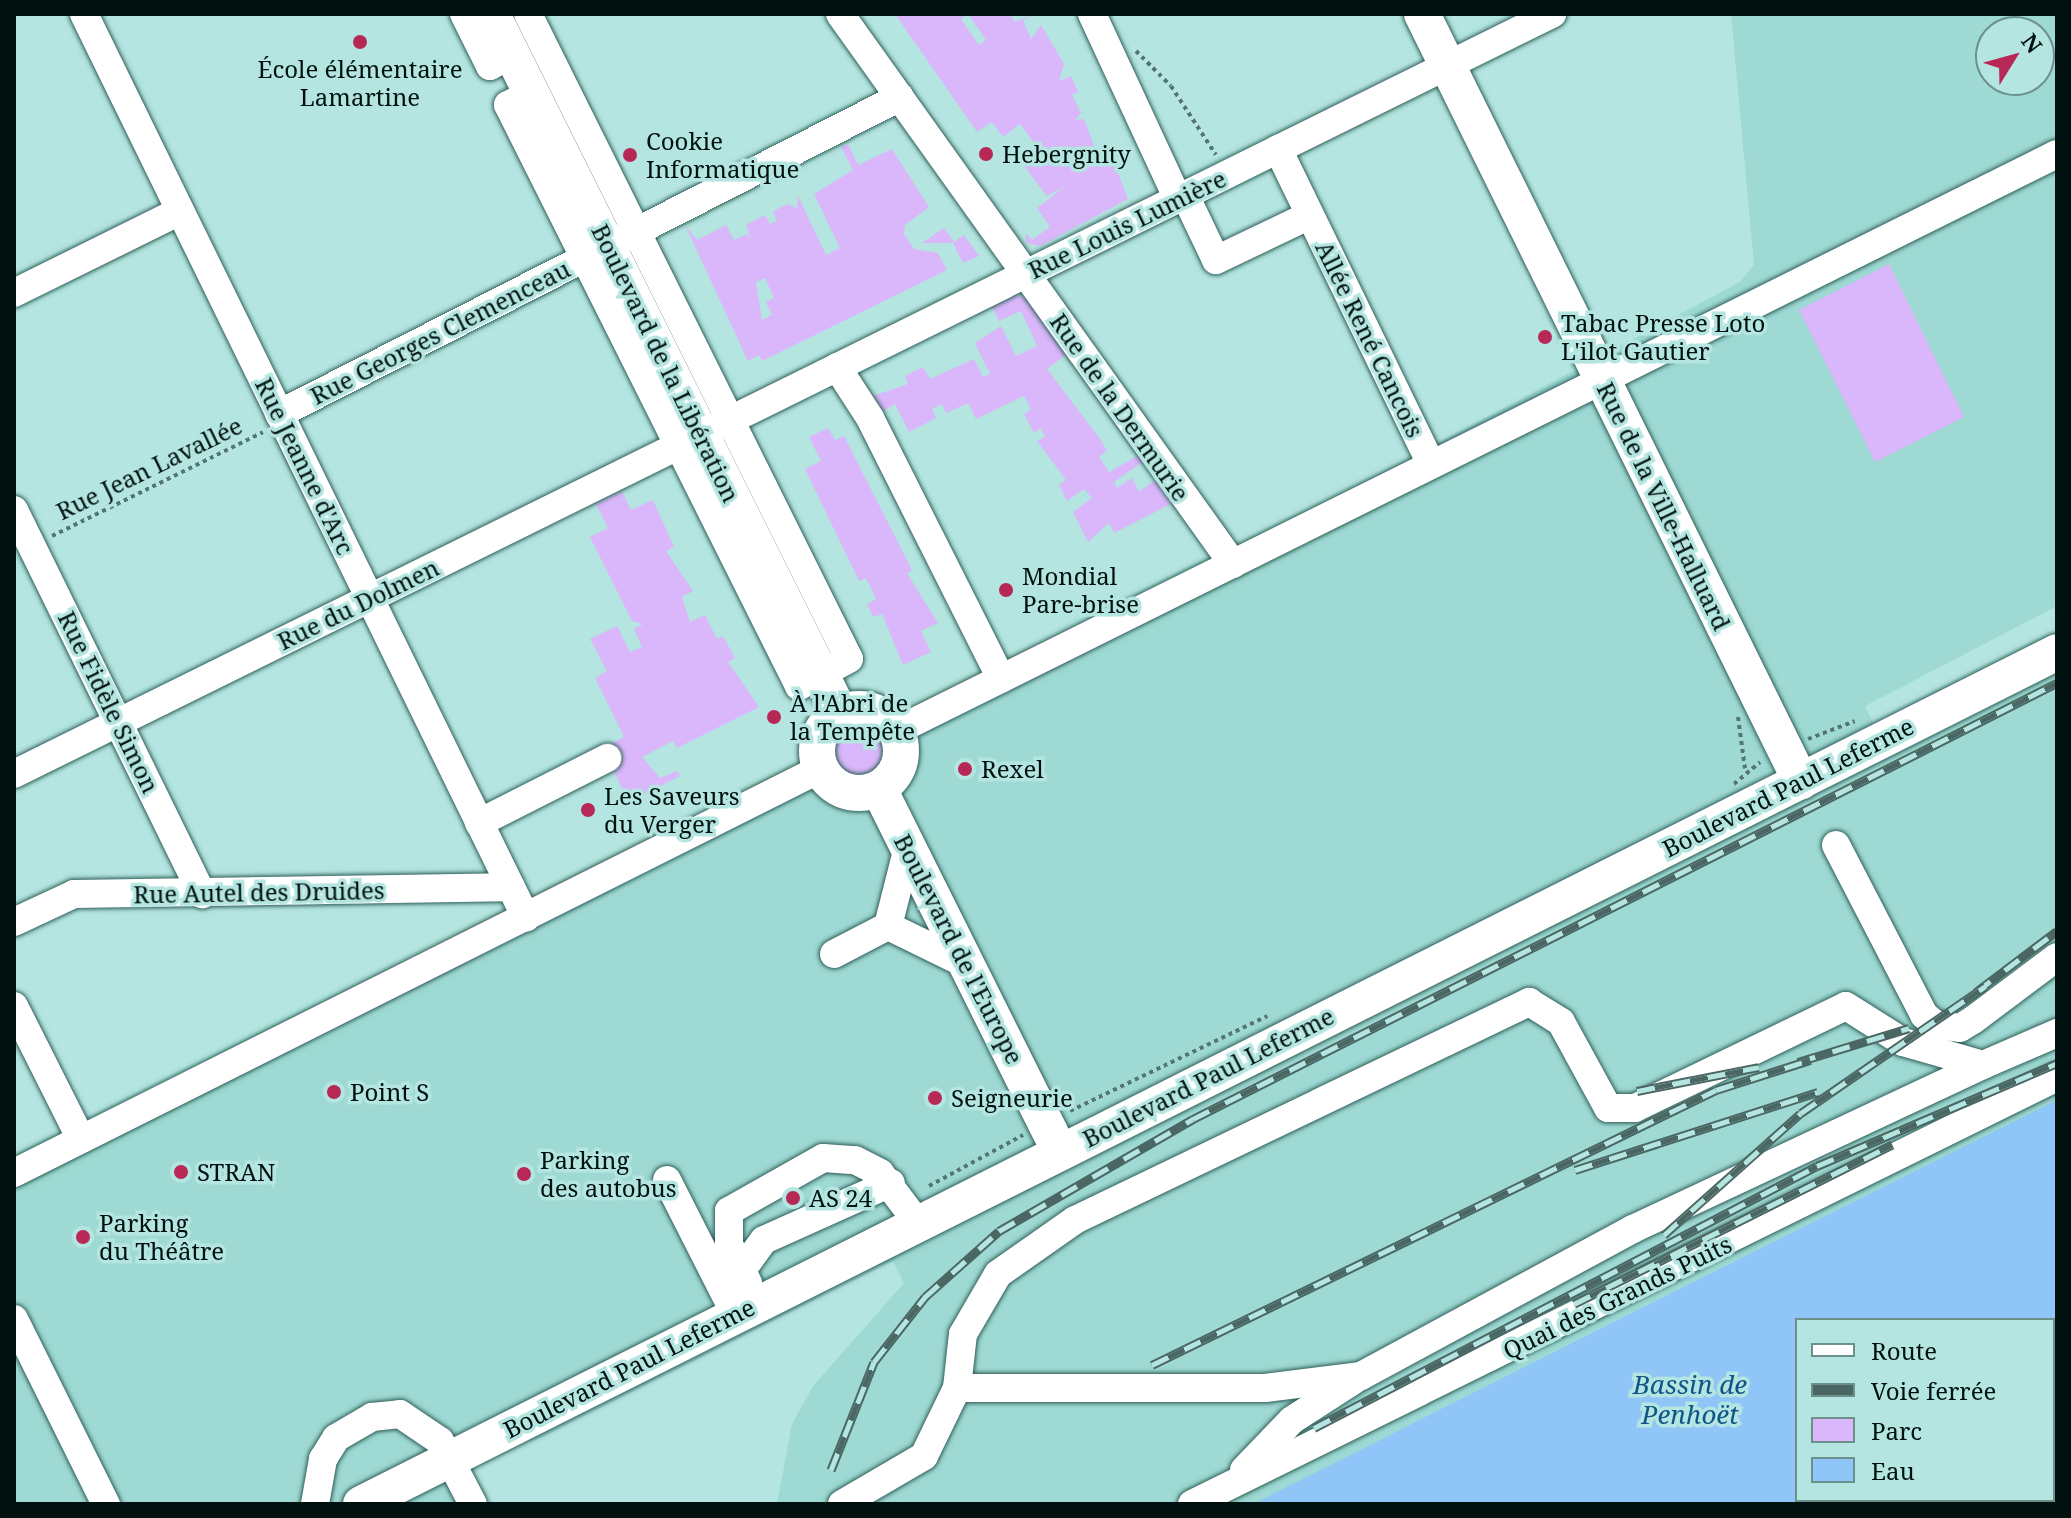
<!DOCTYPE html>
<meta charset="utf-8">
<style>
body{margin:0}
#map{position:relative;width:2071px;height:1518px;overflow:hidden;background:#b4e5e0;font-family:"Noto Serif",serif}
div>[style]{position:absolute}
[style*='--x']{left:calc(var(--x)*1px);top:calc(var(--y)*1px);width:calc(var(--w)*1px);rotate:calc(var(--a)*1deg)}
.built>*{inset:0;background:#9ed9d3}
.green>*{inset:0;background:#d9b7fa}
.round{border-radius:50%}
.water>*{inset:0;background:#8fc5f7}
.path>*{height:4px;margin-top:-2px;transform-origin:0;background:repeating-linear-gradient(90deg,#557571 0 4px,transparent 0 8px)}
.roads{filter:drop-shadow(0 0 2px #305f5a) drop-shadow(0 0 2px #305f5a)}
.minor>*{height:28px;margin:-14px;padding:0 14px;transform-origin:14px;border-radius:14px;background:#fff}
.major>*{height:36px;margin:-18px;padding:0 18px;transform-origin:18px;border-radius:18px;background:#fff}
.major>.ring{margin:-18px;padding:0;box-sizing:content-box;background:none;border:36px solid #fff;border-radius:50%}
.rail>*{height:9px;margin-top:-4.5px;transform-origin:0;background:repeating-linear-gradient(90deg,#b4e5e0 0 18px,#4a6764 0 36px);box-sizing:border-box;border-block:2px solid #4a6764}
.dots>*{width:22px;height:22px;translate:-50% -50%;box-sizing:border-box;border:4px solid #b4e5e0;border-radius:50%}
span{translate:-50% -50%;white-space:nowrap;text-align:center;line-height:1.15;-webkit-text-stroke:7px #b4e5e0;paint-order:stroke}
.poi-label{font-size:24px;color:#01110f}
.left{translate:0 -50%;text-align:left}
.street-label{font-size:24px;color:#01110f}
.water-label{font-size:26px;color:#0f558a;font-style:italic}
.frame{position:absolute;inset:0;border:16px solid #01110f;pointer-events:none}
.legend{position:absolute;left:1795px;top:1318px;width:260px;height:184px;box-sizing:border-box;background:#b4e5e0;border:2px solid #6c908c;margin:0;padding:10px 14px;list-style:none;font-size:24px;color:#01110f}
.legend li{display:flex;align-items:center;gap:16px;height:40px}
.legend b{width:40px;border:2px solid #6c908c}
.north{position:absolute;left:1975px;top:16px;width:80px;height:80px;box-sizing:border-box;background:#b4e5e0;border:2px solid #6c908c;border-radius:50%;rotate:53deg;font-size:22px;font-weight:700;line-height:32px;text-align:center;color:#01110f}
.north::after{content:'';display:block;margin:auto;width:28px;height:36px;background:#b72856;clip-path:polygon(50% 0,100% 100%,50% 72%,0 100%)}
</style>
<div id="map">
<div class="built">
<i style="clip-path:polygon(evenodd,1731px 14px,2057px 14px,2057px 606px,1865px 706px,1890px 757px,2057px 673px,2057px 1504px,777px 1504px,792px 1424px,813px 1386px,904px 1283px,893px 1261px,541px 1438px,444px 1466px,462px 1504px,14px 1504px,14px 1175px,528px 929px,1740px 282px,1754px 265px,1731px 14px,1991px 32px,2039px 32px,2039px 80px,1991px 80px,1991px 32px,1731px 14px,1797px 1320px,2053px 1320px,2053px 1500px,1797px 1500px,1797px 1320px)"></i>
</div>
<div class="green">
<i style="clip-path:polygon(895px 14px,967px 14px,961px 19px,979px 45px,986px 40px,968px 14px,1011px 14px,1014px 22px,1035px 14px,1023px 20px,1031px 39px,1041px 25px,1064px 64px,1059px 81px,1071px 76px,1078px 92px,1072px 95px,1081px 113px,1075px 120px,1084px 119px,1099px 159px,1113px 160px,1128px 199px,1040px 246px,1026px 243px,1026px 233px,1032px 240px,1050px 227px,1037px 208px,1066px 186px,1047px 196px,1036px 182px,1018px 157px,1035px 144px,1020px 124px,1003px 137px,992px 122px,977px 132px)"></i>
<i style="clip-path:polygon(evenodd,848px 144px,858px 165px,892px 149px,929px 207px,905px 225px,904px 234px,914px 249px,938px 253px,947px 270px,762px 361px,759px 355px,748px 361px,685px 225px,697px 240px,726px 225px,734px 240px,747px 234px,751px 240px,746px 225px,765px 215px,770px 224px,777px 221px,773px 211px,788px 204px,797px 209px,798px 196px,826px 255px,840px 248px,814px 194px,853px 170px,841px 147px,848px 144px,765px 278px,774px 298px,766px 302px,772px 315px,762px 320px,756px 282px,765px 278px)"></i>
<i style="clip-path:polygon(944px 228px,954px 242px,964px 235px,979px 256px,963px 263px,953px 243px,922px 243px)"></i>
<i style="clip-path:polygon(1889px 264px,1964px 417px,1875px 462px,1799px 310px)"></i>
<i style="clip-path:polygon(1016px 295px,1027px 298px,1067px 354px,1047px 369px,1100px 439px,1107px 451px,1099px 457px,1109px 472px,1139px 455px,1144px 461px,1114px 482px,1117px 488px,1132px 478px,1139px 492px,1156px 479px,1173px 503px,1114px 533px,1109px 523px,1088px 542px,1073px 512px,1092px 498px,1084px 489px,1067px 501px,1059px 485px,1066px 480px,1037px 441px,1045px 437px,1041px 428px,1034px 433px,1024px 414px,1031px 409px,1024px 396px,976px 419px,968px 403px,946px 413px,942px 404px,932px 409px,936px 418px,909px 432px,895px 404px,879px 414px,864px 399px,908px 384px,905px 376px,923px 367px,930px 379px,974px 359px,983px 377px,990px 374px,975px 343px,1001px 326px,1016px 356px,1037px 346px,1021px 311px,999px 321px,992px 307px)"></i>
<i style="clip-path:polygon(828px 428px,835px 440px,844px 436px,912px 570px,907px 573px,938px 623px,921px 631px,931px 652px,903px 665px,882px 614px,873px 617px,867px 604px,876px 599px,866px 578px,859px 581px,805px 469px,821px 461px,809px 437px)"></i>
<i style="clip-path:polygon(622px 491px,631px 510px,653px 500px,674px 547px,666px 551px,693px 591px,682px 597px,690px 622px,705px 615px,717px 639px,723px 636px,735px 658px,728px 662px,759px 707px,677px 748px,673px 741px,642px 757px,660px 778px,677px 771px,680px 776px,629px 802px,602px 748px,624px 737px,595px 678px,607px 671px,590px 639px,617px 626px,630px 652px,642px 647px,634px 629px,643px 624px,632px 621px,590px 537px,608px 528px,596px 504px)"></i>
<i class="round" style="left:828px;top:718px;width:62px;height:62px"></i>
</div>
<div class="water">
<i style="clip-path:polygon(evenodd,2057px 1100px,2057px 1504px,1253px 1504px,1604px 1327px,2057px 1100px,1797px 1320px,2053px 1320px,2053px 1500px,1797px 1500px,1797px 1320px)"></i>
</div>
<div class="path">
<i style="--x:1136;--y:51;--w:49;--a:45"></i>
<i style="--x:1171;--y:86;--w:82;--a:56.9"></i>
<i style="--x:52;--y:536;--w:235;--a:-26.2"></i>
<i style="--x:1738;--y:717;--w:52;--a:82.3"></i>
<i style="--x:1808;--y:739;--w:50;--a:-21"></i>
<i style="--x:1734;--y:784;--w:34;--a:-40"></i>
<i style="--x:1070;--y:1111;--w:219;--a:-25.7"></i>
<i style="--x:929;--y:1186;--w:107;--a:-28.5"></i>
</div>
<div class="roads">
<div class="minor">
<i style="--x:84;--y:14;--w:1006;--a:63.94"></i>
<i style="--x:464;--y:14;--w:58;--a:63.4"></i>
<i style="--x:490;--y:66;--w:25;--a:-29"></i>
<i style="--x:528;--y:14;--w:720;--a:63.54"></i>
<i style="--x:849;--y:659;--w:57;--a:151.6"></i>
<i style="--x:799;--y:686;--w:650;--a:-116.6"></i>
<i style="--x:508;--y:105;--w:26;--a:-28"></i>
<i style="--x:840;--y:14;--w:676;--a:54.45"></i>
<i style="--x:1092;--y:14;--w:204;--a:65.1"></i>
<i style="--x:1278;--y:149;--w:350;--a:64.1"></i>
<i style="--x:1185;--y:195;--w:72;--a:64.5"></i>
<i style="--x:1216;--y:260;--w:104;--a:-25.6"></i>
<i style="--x:14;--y:293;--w:185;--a:-26.3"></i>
<i style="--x:837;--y:367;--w:61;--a:57.1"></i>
<i style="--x:870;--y:418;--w:292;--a:63.3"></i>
<i style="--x:279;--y:414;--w:697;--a:-27.04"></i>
<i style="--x:14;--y:510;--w:428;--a:63.9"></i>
<i style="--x:896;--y:731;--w:1296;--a:-26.43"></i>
<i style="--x:14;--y:774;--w:1716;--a:-26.3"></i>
<i style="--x:479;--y:823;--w:144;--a:-26.9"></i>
<i style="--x:1836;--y:845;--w:191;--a:62.6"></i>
<i style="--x:1924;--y:1015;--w:16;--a:40"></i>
<i style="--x:1936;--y:1025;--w:24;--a:7"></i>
<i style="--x:1960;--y:1028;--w:15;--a:-32"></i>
<i style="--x:1973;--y:1020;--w:105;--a:-36.9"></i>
<i style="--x:908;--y:847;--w:81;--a:104.2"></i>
<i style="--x:888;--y:926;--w:87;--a:26"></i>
<i style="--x:14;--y:922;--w:66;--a:-25"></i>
<i style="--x:74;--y:894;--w:437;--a:-0.9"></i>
<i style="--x:834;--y:954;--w:61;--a:-27.4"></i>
<i style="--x:14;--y:1006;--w:149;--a:63.3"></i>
<i style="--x:14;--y:1173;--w:902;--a:-26.62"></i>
<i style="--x:667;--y:1180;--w:150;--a:63.1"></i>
<i style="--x:742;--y:1270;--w:28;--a:-117"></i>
<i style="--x:729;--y:1245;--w:34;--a:-90"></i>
<i style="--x:729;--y:1211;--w:108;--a:-29.4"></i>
<i style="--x:823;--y:1158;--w:32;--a:4"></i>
<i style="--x:855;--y:1160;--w:28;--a:27"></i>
<i style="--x:880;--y:1173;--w:61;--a:52.9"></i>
<i style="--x:748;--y:1283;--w:14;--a:-115"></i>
<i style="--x:742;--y:1270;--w:37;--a:-54"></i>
<i style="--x:764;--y:1240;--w:139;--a:-24.2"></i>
<i style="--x:14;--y:1319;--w:207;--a:63.6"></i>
<i style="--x:957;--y:1388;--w:308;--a:0"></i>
<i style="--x:1265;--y:1388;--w:97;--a:-7.1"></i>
<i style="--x:1361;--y:1376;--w:309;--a:-28.4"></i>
<i style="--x:1633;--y:1229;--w:387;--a:-25.1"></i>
<i style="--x:1244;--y:1470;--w:69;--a:-46.2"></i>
<i style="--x:1292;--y:1420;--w:74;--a:-32.8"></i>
<i style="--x:315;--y:1504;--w:46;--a:-79.9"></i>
<i style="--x:323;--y:1459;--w:25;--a:-58"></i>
<i style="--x:336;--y:1438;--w:42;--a:-30.3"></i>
<i style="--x:372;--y:1417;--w:28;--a:-6"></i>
<i style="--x:400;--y:1414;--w:48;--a:34"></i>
<i style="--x:440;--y:1441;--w:71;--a:62.4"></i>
<i style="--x:842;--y:1504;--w:95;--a:-30.3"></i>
<i style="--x:924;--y:1456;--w:76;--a:-64.1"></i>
<i style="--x:957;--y:1388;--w:54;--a:-83.7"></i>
<i style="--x:963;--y:1334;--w:69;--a:-59.7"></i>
<i style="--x:998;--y:1274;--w:94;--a:-35"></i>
<i style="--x:1075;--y:1220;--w:504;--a:-25.65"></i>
<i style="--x:1529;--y:1002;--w:38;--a:32"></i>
<i style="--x:1561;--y:1022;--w:98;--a:61.3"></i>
<i style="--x:1608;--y:1108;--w:27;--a:0"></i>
<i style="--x:1635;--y:1108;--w:234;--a:-25.8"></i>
<i style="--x:1846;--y:1006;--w:67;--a:32.3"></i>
<i style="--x:1903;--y:1042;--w:83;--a:16"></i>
<i style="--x:1983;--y:1065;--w:81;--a:-23.4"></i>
<i style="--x:1192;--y:1504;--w:965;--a:-26.27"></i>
</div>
<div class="major">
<i style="--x:492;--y:14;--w:781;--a:63.53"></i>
<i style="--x:1422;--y:14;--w:856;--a:63.73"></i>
<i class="ring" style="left:817px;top:709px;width:48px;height:48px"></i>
<i style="--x:879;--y:789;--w:406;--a:63.5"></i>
<i style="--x:361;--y:1504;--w:1898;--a:-26.67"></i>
</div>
</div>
<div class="rail">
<i style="--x:1976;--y:992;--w:101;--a:-37"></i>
<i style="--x:1798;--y:1062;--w:116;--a:-17"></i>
<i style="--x:1637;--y:1091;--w:124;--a:-11.1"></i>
<i style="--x:1575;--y:1170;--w:255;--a:-17.8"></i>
<i style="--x:1664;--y:1235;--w:183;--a:-41.7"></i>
<i style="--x:1801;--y:1113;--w:224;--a:-34.5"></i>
<i style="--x:1574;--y:1304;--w:356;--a:-26.6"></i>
<i style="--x:1152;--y:1365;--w:627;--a:-25.99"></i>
<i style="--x:1716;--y:1090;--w:99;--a:-17.7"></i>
<i style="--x:1314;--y:1428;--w:567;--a:-27.51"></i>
<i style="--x:1817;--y:1166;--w:261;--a:-23.2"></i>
<i style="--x:831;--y:1470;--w:116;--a:-68.3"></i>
<i style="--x:874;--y:1362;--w:83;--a:-51.9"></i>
<i style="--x:925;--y:1297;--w:99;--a:-41.7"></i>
<i style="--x:999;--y:1231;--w:224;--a:-30"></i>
<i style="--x:1193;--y:1119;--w:968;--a:-26.78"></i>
</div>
<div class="dots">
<i style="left:360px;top:42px;background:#b72856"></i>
<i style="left:986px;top:154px;background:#b72856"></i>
<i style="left:630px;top:155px;background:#b72856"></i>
<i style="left:1545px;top:337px;background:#b72856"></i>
<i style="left:1006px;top:590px;background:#b72856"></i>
<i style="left:774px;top:717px;background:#b72856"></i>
<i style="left:965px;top:769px;background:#b72856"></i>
<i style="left:588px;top:810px;background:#b72856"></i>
<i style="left:334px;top:1092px;background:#b72856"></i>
<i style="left:935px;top:1098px;background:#b72856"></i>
<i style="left:181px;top:1172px;background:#b72856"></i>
<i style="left:524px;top:1174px;background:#b72856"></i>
<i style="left:793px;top:1198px;background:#b72856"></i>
<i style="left:83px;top:1237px;background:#b72856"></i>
</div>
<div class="poi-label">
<span style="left:360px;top:83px">École élémentaire<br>Lamartine</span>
<span class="left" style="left:646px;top:155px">Cookie<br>Informatique</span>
<span class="left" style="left:1002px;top:154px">Hebergnity</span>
<span class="left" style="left:1561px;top:337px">Tabac Presse Loto<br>L'ilot Gautier</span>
<span class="left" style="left:1022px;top:590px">Mondial<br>Pare-brise</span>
<span class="left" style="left:790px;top:717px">À l'Abri de<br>la Tempête</span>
<span class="left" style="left:981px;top:769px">Rexel</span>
<span class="left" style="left:604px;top:810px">Les Saveurs<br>du Verger</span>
<span class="left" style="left:350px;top:1092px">Point S</span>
<span class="left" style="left:951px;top:1098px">Seigneurie</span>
<span class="left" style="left:540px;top:1174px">Parking<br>des autobus</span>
<span class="left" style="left:197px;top:1172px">STRAN</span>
<span class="left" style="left:809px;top:1198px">AS 24</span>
<span class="left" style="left:99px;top:1237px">Parking<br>du Théâtre</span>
</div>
<div class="street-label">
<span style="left:1127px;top:224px;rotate:-26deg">Rue Louis Lumière</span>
<span style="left:440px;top:332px;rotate:-27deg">Rue Georges Clemenceau</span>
<span style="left:1370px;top:339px;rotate:64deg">Allée René Cancois</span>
<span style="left:666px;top:363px;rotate:64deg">Boulevard de la Libération</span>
<span style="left:1120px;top:407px;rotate:55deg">Rue de la Dermurie</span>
<span style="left:305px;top:466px;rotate:64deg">Rue Jeanne d'Arc</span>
<span style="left:149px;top:468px;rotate:-26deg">Rue Jean Lavallée</span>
<span style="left:1664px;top:506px;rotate:64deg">Rue de la Ville-Halluard</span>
<span style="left:358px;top:604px;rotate:-26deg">Rue du Dolmen</span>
<span style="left:109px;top:702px;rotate:64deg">Rue Fidèle Simon</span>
<span style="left:1788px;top:787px;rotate:-27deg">Boulevard Paul Leferme</span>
<span style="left:259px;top:892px;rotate:-1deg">Rue Autel des Druides</span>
<span style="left:959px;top:949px;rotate:63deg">Boulevard de l'Europe</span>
<span style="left:1208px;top:1077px;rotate:-27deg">Boulevard Paul Leferme</span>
<span style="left:1617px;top:1297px;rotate:-26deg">Quai des Grands Puits</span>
<span style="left:629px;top:1368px;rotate:-27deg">Boulevard Paul Leferme</span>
</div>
<div class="water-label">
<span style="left:1690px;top:1400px">Bassin de<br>Penhoët</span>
</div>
<div class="frame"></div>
<ul class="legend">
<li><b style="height:10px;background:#fff"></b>Route</li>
<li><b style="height:10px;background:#4a6764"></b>Voie ferrée</li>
<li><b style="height:22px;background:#d9b7fa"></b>Parc</li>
<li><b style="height:22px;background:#8fc5f7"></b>Eau</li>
</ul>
<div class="north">N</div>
</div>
